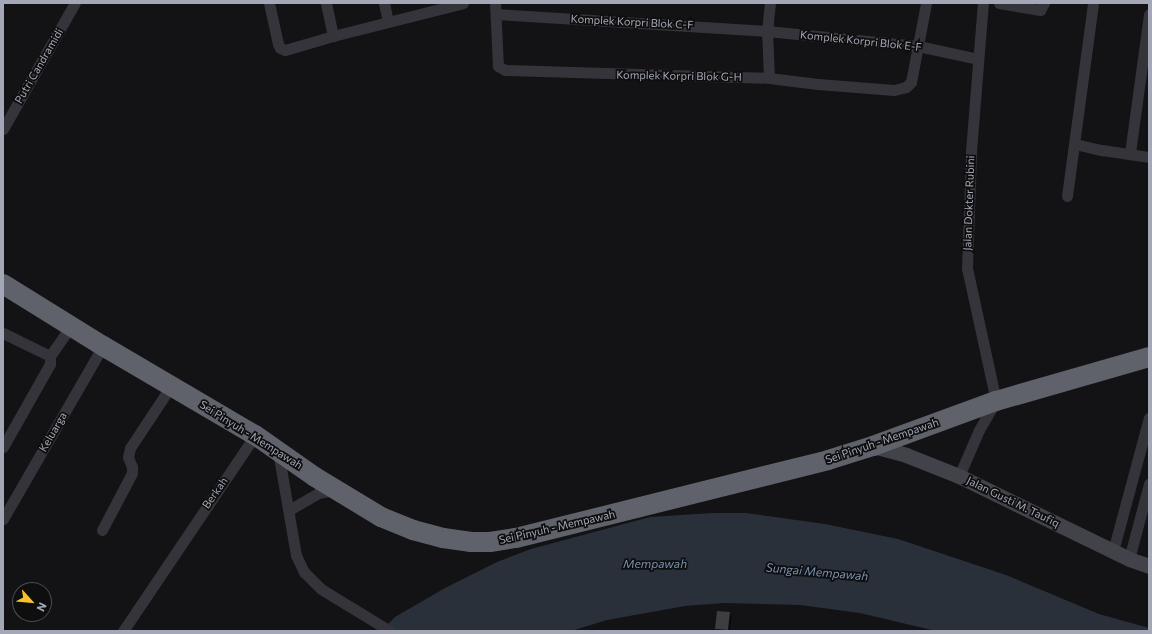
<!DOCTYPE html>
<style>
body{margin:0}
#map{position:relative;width:1152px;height:634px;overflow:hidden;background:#131315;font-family:Commissioner,sans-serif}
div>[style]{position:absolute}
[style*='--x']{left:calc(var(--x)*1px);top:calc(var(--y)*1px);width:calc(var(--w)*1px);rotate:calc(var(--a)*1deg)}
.water>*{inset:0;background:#293039}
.shadow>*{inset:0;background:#0007}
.building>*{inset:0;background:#3d3d42}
.street>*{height:11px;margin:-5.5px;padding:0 5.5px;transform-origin:5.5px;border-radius:5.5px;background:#34343a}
.secondary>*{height:15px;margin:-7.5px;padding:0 7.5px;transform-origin:7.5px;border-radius:7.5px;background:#42434a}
.highway>*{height:20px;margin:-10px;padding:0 10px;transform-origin:10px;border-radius:10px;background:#5f626b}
span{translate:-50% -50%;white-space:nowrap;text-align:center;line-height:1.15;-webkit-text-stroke:3.5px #0e0e0f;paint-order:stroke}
.street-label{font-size:11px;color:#a4a8b6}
.water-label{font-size:12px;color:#7993b2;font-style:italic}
.frame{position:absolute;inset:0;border:4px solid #a4a8b6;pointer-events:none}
.north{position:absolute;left:12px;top:582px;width:40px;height:40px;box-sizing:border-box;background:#0e0e0f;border:1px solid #4a4c52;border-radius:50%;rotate:117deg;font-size:11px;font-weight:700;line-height:16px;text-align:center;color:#a4a8b6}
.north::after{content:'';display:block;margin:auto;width:14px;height:18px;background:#f8c127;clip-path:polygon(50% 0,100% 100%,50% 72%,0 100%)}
</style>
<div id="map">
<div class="water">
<i style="clip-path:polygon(713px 513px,746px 513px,825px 524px,898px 539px,1006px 575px,1099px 614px,1149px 628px,1149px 631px,936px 631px,860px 613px,800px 605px,724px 603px,685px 606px,607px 620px,571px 631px,381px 631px,395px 617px,445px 588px,497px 562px,531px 549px,650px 517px)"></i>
</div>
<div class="shadow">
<i style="clip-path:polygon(729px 613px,732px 616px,730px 631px,718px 631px,716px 629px)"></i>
</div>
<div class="building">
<i style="clip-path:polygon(717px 611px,730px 612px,728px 630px,715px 629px)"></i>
</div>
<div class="street">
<i style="--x:269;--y:3;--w:42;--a:77.6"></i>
<i style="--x:278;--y:44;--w:4;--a:63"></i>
<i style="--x:280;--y:48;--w:5;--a:22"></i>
<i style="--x:285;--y:50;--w:50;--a:-16.3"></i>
<i style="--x:333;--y:36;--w:134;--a:-14.2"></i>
<i style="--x:326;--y:3;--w:34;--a:78"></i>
<i style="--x:384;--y:3;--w:19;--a:78"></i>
<i style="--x:495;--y:3;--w:63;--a:87.3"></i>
<i style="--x:498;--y:66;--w:8;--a:30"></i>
<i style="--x:505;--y:70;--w:264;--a:1.7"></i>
<i style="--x:769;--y:78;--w:49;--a:7"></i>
<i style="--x:818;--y:84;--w:76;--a:4.5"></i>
<i style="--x:894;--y:90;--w:12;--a:-14"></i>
<i style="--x:906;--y:87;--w:7;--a:-45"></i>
<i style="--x:911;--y:82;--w:80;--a:-79.2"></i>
<i style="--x:999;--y:3;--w:42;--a:9.7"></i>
<i style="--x:1040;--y:10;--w:8;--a:-60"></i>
<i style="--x:496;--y:14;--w:272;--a:3.6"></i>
<i style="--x:767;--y:31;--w:152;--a:5.7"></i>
<i style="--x:918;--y:46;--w:61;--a:12.2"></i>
<i style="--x:769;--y:78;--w:47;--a:-92.4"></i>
<i style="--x:767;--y:31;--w:28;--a:-84"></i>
<i style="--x:3;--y:129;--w:145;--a:-60.3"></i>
<i style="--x:1075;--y:144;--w:28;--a:13"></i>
<i style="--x:1102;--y:150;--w:48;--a:8.5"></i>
<i style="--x:1130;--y:153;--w:140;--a:-82.2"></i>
<i style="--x:1067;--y:196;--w:195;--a:-82.3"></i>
<i style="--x:3;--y:333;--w:52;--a:26.1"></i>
<i style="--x:50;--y:356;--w:37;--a:-55"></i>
<i style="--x:3;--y:447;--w:95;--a:-60.5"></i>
<i style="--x:50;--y:364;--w:8;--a:-90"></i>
<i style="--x:278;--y:451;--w:106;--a:80.2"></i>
<i style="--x:296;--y:555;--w:19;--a:65"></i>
<i style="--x:304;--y:572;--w:24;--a:45"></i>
<i style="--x:321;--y:589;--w:81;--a:31.3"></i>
<i style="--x:959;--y:476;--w:50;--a:-66.5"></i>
<i style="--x:979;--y:430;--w:34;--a:-60"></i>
<i style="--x:996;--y:401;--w:136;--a:-102.3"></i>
<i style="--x:967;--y:268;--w:117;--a:-88"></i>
<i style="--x:971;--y:151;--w:148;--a:-85.4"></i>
<i style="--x:289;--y:510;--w:34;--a:-30"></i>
<i style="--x:318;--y:493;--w:17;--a:-10"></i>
<i style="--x:3;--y:519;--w:200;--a:-60"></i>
<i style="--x:102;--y:530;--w:64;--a:-62.2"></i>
<i style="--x:132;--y:473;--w:6;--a:-90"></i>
<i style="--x:132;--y:467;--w:11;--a:-112"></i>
<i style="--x:128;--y:457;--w:9;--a:-77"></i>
<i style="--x:130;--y:448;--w:74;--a:-56.5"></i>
<i style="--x:1113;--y:551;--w:138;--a:-74.9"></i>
<i style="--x:1129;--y:559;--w:78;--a:-75.1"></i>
<i style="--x:123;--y:631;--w:236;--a:-56"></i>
</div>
<div class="secondary">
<i style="--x:873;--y:446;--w:34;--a:15"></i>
<i style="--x:906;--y:455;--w:57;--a:21.6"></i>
<i style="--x:959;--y:476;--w:189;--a:26"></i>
<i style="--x:1129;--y:559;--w:21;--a:19"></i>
</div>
<div class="highway">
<i style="--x:3;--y:284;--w:118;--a:31.8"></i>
<i style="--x:103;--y:346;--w:176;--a:30.4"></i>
<i style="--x:255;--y:435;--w:73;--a:35"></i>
<i style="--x:315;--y:477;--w:77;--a:31.2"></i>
<i style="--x:381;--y:517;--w:35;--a:22"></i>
<i style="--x:413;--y:530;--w:31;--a:15"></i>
<i style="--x:443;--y:538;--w:27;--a:8"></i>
<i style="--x:470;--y:542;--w:20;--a:0"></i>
<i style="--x:490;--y:542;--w:26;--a:-9"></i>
<i style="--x:516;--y:538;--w:322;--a:-14"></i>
<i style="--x:828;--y:460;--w:47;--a:-17.3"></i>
<i style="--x:873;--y:446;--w:131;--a:-20.1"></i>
<i style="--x:996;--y:401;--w:159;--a:-16"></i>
</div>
<div class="street-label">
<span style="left:632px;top:22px;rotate:3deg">Komplek Korpri Blok C-F</span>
<span style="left:861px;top:41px;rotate:6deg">Komplek Korpri Blok E-F</span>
<span style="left:39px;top:66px;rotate:-60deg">Putri Candramidi</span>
<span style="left:679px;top:76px;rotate:1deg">Komplek Korpri Blok G-H</span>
<span style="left:969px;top:203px;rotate:-88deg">Jalan Dokter Rubini</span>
<span style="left:53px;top:432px;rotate:-60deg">Keluarga</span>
<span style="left:251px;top:435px;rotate:32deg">Sei Pinyuh - Mempawah</span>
<span style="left:882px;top:441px;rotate:-19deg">Sei Pinyuh - Mempawah</span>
<span style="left:215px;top:493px;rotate:-55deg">Berkah</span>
<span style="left:1013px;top:502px;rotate:26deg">Jalan Gusti M. Taufiq</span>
<span style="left:557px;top:527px;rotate:-13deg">Sei Pinyuh - Mempawah</span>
</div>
<div class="water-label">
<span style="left:655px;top:564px">Mempawah</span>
<span style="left:817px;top:572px;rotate:5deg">Sungai Mempawah</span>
</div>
<div class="frame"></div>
<div class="north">N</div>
</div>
